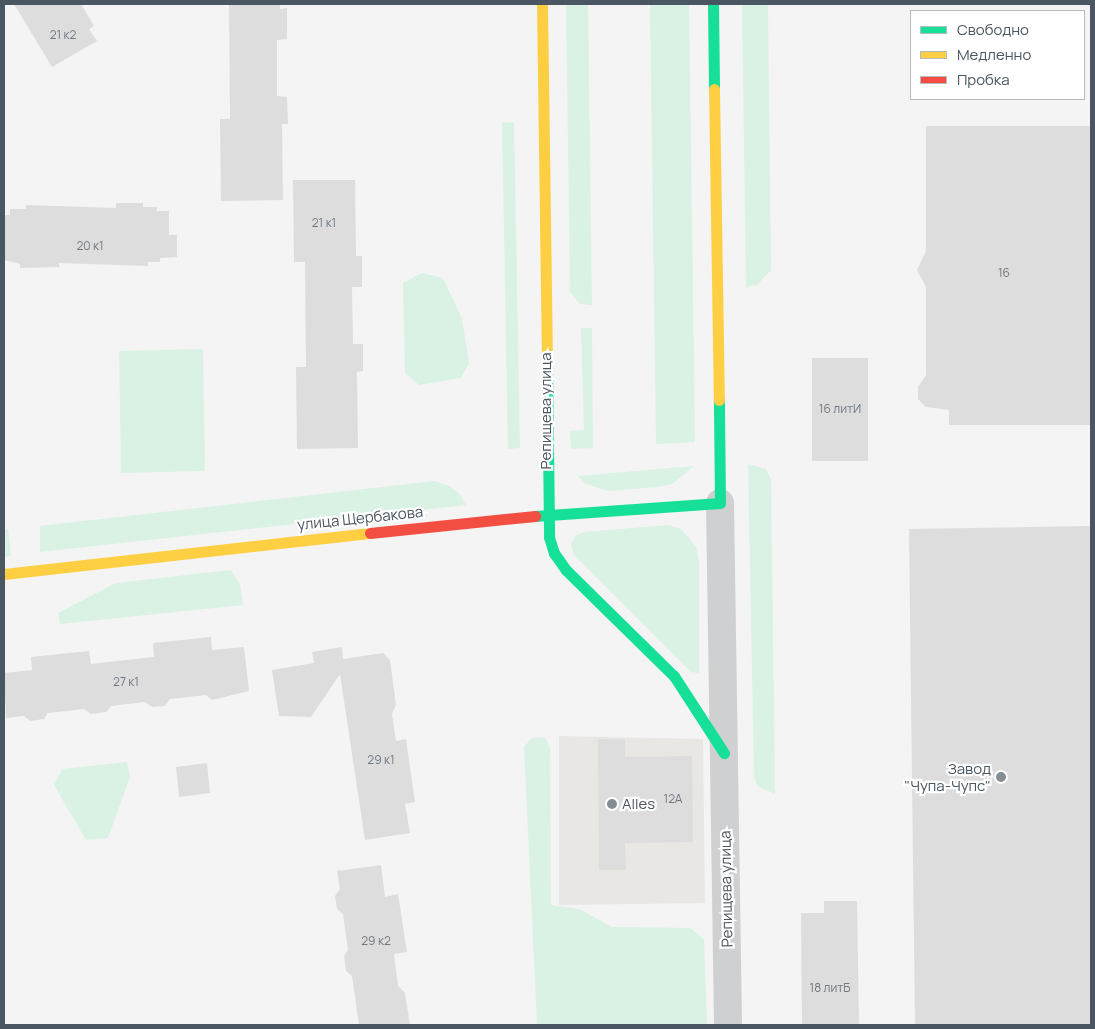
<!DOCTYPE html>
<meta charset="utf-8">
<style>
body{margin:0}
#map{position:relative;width:1095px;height:1029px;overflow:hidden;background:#f4f4f4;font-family:Manrope,sans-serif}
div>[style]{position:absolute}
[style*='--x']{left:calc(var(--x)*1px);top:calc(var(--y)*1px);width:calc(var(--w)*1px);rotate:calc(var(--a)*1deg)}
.commercial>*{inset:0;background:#e8e7e3}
.green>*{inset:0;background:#d9f2e3}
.building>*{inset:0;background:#ddddde}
.street>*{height:28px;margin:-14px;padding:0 14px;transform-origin:14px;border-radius:14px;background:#ced0d2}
.fast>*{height:11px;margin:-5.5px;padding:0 5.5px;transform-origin:5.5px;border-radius:5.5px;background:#16e098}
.slow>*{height:11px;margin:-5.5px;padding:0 5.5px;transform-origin:5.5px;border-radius:5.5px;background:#ffcf43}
.jam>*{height:11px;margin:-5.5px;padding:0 5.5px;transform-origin:5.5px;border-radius:5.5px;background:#f24e42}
.dots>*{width:14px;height:14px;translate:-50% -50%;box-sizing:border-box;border:2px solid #fff;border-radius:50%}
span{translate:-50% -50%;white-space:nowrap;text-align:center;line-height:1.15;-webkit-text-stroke:4.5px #fff;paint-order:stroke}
.number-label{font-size:12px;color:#707881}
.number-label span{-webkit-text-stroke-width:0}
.street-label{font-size:15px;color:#4a5661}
.poi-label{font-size:15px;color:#4a5661}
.right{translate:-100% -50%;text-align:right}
.left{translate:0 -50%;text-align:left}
.frame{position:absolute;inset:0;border:5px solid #4a5661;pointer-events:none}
.legend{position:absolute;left:910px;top:10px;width:175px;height:90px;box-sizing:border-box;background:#fff;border:1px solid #b7bbc0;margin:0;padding:6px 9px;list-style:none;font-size:15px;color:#4a5661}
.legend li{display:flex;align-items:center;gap:10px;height:25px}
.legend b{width:25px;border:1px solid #b7bbc0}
</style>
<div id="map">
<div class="commercial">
<i style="clip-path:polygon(559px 736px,703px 739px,705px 903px,559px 905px)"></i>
</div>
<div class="green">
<i style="clip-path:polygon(566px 4px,588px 4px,592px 305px,580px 304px,570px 292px)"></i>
<i style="clip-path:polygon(650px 4px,689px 4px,695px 442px,656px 444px)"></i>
<i style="clip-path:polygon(742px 4px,768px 4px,771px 270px,757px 285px,746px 287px)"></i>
<i style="clip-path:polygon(514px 122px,520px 448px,508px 449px,502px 123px)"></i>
<i style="clip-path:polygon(422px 273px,443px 278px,462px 319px,469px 363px,461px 378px,419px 385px,405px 373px,403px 283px)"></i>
<i style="clip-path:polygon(581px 328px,592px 328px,593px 448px,571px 449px,570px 431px,584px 430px)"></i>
<i style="clip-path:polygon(203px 349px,205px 471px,121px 473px,119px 351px)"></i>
<i style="clip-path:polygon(748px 464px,766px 469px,771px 479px,775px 794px,757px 786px,754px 776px)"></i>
<i style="clip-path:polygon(694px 466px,672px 484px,658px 487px,608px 491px,586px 484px,578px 476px)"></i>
<i style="clip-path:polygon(435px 481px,451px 487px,460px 494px,466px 505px,40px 552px,40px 526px)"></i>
<i style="clip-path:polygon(668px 525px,681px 529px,696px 547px,699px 562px,699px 673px,691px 672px,574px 555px,571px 545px,575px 536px,584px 532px)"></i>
<i style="clip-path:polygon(8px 529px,11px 556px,4px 557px,4px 530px)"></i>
<i style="clip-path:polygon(231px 570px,240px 584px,243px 605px,60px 624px,58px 613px,116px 583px)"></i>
<i style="clip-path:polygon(545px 737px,550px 748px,551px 905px,579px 909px,612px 927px,690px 928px,704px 939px,707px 1025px,537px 1025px,524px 746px,533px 738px)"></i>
<i style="clip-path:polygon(127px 762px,130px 777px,108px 838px,86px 840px,54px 785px,62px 769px)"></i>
</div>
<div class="building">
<i style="clip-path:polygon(14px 4px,81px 4px,94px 26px,89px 29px,97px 41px,52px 67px)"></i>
<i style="clip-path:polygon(229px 4px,280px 4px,280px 9px,287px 8px,287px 39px,277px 40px,277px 96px,287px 97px,288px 124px,282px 124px,283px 200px,221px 201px,220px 119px,230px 119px)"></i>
<i style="clip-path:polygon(926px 126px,1091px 126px,1091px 425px,949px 425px,949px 410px,926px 407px,918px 399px,918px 387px,926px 375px,926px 287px,917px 270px,926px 251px)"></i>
<i style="clip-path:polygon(293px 180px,355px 180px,356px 256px,362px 256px,362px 287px,352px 287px,353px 344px,363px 344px,363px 371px,357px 372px,358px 448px,297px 449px,296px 367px,306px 367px,305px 262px,294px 262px)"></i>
<i style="clip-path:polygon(116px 203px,143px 203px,143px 207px,157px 207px,157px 211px,169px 211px,169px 235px,177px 235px,177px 257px,160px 258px,160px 262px,148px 262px,148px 266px,59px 263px,59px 267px,20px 268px,20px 264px,4px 260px,4px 215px,10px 215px,10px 209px,26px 209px,26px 205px,116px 208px)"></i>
<i style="clip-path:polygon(812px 358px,868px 358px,868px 461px,812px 461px)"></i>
<i style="clip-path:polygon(1091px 526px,1091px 1025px,915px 1025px,909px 529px)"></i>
<i style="clip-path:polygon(211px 637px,212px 650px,244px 647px,249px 691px,212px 700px,206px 695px,170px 699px,165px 706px,152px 707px,145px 702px,111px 706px,106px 712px,91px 714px,84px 709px,48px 713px,44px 719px,30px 721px,24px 716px,6px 718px,4px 673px,32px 670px,31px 657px,89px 651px,91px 664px,154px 657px,153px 643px)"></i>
<i style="clip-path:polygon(342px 647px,343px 659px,383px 653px,390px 660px,396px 705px,392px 714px,396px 741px,406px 739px,415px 802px,405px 804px,410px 833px,365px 840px,340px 674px,311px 717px,279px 716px,272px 670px,314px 663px,312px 652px)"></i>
<i style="clip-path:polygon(598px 739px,625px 739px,625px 757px,692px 756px,693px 842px,625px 843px,626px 870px,599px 870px)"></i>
<i style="clip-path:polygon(207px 763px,210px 793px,179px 797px,176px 767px)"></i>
<i style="clip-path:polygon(381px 865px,385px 897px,398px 894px,407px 952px,394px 954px,398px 986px,405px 993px,410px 1025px,359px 1025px,352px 976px,346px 971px,344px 956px,348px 950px,343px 914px,337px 909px,335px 896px,340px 889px,337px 871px)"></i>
<i style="clip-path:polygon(824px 901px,857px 901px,859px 1025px,802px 1025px,801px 913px,824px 913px)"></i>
</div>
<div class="street">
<i style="--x:720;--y:503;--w:522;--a:89.12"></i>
</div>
<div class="fast">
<i style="--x:713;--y:4;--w:85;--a:89.3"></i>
<i style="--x:547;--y:363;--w:174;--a:89.3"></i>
<i style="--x:549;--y:537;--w:17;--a:73"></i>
<i style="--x:554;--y:553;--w:21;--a:55"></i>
<i style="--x:566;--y:570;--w:151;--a:44.5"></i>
<i style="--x:674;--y:676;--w:92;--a:57"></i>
<i style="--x:535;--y:516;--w:185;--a:-4"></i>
<i style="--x:720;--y:503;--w:103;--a:-90.6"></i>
</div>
<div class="slow">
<i style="--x:542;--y:4;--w:359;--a:89.2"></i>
<i style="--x:714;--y:89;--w:311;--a:89.1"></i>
<i style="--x:4;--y:574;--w:368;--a:-6.4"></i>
</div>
<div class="jam">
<i style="--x:370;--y:533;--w:166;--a:-5.9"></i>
</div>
<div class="dots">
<i style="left:1001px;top:777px;background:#868d94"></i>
<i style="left:612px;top:804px;background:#868d94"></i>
</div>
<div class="number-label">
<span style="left:63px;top:35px">21 к2</span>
<span style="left:324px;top:223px">21 к1</span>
<span style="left:90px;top:246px">20 к1</span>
<span style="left:1004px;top:273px">16</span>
<span style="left:840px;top:409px">16 литИ</span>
<span style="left:126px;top:682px">27 к1</span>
<span style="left:381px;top:760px">29 к1</span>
<span style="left:673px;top:799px">12А</span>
<span style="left:376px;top:941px">29 к2</span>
<span style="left:830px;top:988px">18 литБ</span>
</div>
<div class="street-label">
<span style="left:546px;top:411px;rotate:-90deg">Репищева улица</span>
<span style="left:360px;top:518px;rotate:-6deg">улица Щербакова</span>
<span style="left:726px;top:889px;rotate:-91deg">Репищева улица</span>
</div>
<div class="poi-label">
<span class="right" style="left:991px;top:777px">Завод<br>"Чупа-Чупс"</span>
<span class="left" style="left:622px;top:804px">Alles</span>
</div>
<div class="frame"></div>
<ul class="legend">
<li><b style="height:6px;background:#16e098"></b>Свободно</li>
<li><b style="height:6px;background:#ffcf43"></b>Медленно</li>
<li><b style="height:6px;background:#f24e42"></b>Пробка</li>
</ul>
</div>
